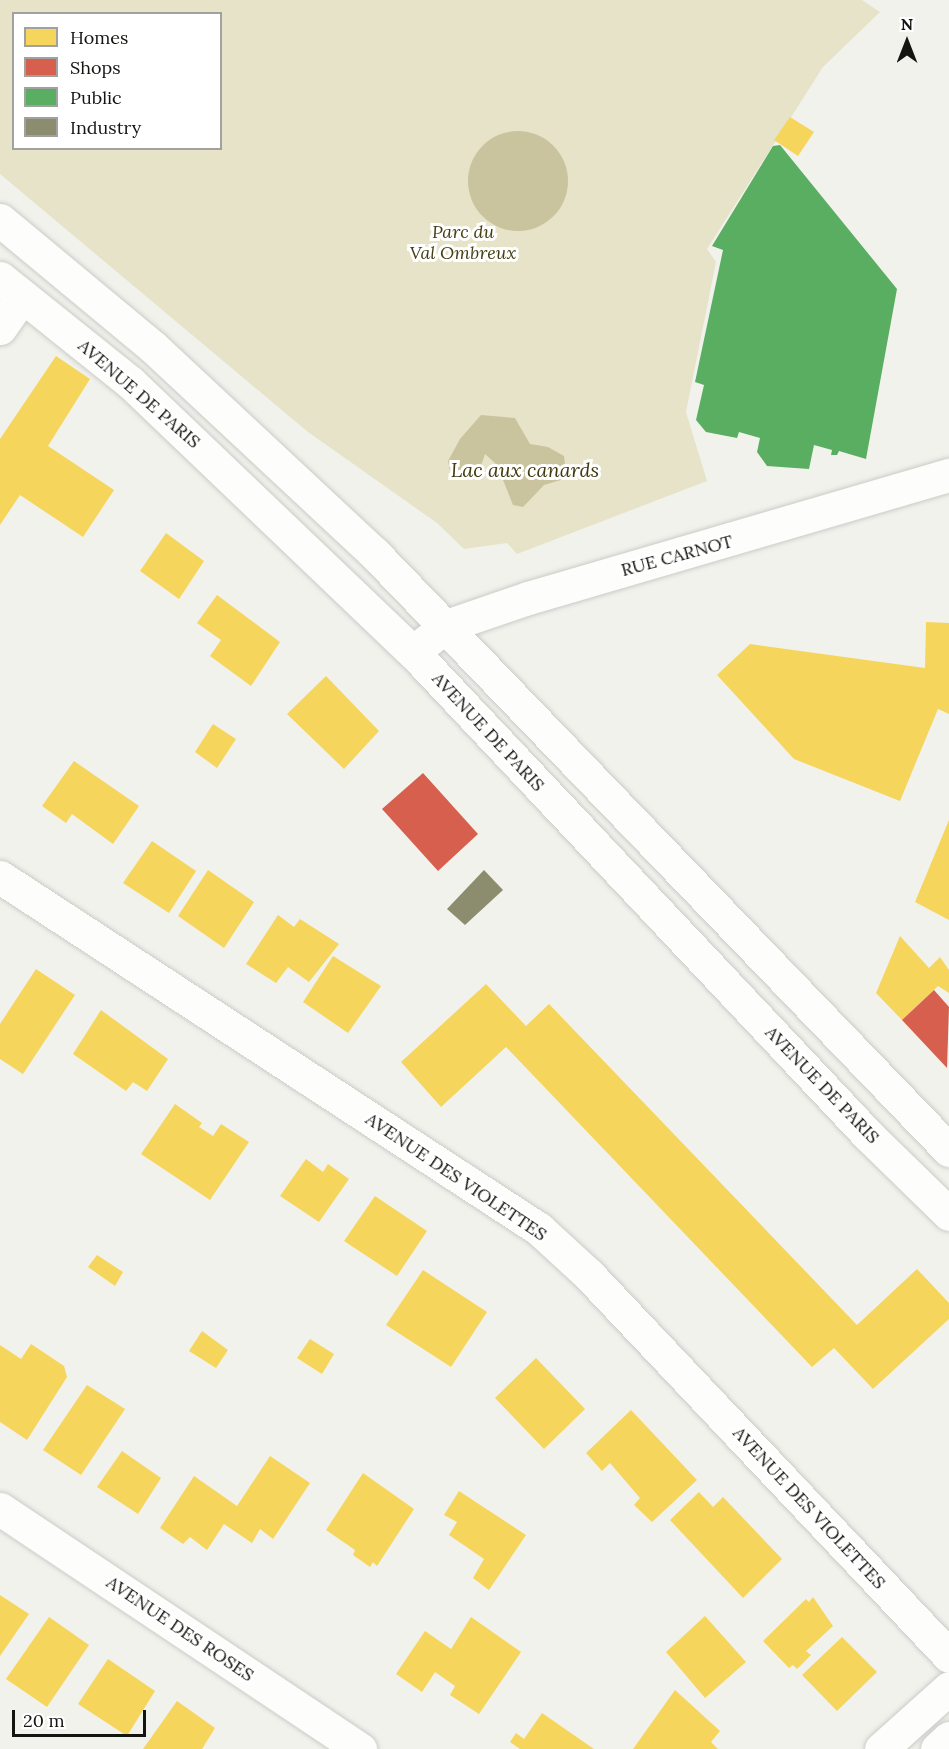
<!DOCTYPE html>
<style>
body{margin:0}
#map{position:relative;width:949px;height:1749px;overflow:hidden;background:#f2f2ed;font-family:Lora,serif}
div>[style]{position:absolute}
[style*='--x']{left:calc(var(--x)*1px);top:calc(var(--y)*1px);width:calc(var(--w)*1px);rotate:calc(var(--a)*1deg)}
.green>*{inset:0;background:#e6e3c8}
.water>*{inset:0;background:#c9c49d}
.round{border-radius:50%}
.homes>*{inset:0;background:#f6d55c}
.shops>*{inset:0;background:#d6604d}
.public>*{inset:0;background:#5aae61}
.industry>*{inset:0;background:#8c8c6e}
.roads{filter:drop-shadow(0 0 2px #cbcbc7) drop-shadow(0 0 2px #cbcbc7)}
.minor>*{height:33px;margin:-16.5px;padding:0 16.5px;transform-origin:16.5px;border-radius:16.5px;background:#fdfdfc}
.major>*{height:33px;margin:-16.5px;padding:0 16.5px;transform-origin:16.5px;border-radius:16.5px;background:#fdfdfc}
span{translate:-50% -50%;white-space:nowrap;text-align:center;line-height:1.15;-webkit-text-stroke:6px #fff;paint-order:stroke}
.park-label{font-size:18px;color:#454014;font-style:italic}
.street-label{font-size:18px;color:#141411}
.water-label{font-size:20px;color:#403a0e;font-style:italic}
.legend{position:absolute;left:12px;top:12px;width:210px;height:138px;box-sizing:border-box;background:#fff;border:2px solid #a1a1a0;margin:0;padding:8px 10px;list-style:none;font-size:18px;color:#141411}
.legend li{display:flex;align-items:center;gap:12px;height:30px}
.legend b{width:30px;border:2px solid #a1a1a0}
.north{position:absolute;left:877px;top:12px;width:60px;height:60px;-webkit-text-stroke:4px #fff;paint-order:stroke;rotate:0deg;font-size:16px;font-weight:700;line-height:24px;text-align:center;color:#141411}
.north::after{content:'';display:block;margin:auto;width:21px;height:27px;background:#141411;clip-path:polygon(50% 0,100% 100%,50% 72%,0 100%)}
.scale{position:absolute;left:12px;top:1710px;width:134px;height:27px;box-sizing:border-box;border:3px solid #141411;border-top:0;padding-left:8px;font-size:18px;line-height:21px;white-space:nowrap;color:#141411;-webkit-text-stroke:4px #fff;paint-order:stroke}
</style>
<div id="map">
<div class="green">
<i style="clip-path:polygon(evenodd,0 0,862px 0,880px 12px,823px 67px,707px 249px,716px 262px,686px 412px,707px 481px,517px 554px,507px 543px,464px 549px,437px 523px,308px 432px,0 174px,0 0,14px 14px,220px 14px,220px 148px,14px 148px,14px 14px)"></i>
</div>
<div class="water">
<i class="round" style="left:468px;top:131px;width:100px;height:100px"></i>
<i style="clip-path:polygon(481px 415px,515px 418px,530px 444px,548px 447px,564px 456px,566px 472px,561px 480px,544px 485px,523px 507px,513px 505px,497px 465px,485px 454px,478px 475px,463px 479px,451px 476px,448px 461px,460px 439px)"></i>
</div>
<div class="homes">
<i style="clip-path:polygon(790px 117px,814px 132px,798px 156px,774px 140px)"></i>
<i style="clip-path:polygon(56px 356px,90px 379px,48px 446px,114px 490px,83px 537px,20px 495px,0 525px,0 439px)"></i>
<i style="clip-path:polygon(166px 533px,204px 561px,179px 599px,140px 571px)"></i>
<i style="clip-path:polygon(217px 595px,280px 642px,251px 686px,210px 656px,221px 640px,197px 623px)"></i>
<i style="clip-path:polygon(926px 622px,949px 623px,949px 714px,938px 709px,900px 801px,794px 759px,717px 675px,750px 644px,925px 668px)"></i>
<i style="clip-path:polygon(326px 676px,379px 731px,344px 769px,287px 714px)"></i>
<i style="clip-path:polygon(213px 724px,236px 739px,217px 768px,195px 752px)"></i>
<i style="clip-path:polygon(74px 761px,139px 806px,113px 844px,72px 814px,66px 823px,42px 806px)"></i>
<i style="clip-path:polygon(949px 820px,949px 920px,915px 902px)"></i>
<i style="clip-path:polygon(152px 841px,196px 871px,169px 913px,123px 883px)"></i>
<i style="clip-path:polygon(208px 870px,254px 902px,224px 948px,178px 916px)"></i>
<i style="clip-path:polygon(278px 915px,294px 927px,300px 919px,339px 944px,309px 982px,288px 967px,276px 983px,246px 964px)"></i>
<i style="clip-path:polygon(900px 936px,929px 968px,940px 957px,949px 970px,949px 993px,938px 986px,902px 1020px,876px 993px)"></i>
<i style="clip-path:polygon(333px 956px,381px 986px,348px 1033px,303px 1002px)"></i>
<i style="clip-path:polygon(36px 969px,75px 995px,23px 1074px,0 1059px,0 1024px)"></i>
<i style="clip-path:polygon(486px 984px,526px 1026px,549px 1004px,857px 1325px,917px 1269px,949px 1303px,949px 1319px,873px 1389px,834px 1348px,812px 1367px,506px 1047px,441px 1107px,401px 1062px)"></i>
<i style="clip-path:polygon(101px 1010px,168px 1059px,147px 1091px,133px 1082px,126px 1091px,73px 1054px)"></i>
<i style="clip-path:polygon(175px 1104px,202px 1123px,199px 1127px,213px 1136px,221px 1124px,249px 1142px,210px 1200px,141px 1154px)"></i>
<i style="clip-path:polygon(306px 1159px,323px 1172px,328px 1164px,349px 1179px,319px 1222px,280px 1196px)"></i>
<i style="clip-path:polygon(375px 1196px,427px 1231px,397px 1276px,344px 1241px)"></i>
<i style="clip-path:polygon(97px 1255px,123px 1272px,115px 1286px,88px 1267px)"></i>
<i style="clip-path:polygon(423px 1270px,487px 1312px,451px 1367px,386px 1325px)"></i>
<i style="clip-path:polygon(202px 1331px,228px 1350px,216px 1368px,189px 1351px)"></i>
<i style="clip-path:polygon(310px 1339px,334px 1354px,322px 1374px,297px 1358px)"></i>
<i style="clip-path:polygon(31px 1344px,64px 1366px,67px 1377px,27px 1440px,0 1422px,0 1345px,21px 1359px)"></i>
<i style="clip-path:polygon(536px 1358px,585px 1409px,544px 1449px,495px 1398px)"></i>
<i style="clip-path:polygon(87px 1385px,125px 1409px,81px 1475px,43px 1450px)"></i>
<i style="clip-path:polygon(631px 1410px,697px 1480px,652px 1522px,634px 1505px,640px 1498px,610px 1463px,602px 1471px,586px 1453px)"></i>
<i style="clip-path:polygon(122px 1451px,161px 1478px,138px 1514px,97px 1487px)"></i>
<i style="clip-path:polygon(270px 1456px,310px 1483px,273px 1539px,260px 1529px,252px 1543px,224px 1524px,207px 1550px,190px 1537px,183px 1544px,160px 1528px,194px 1476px,237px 1506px)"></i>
<i style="clip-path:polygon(363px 1473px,414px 1509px,377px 1566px,373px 1562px,370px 1567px,353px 1555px,355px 1550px,326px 1530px)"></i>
<i style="clip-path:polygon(459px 1491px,526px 1535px,489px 1590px,473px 1578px,484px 1559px,449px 1535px,457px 1522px,444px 1515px)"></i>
<i style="clip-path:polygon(699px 1492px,713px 1507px,723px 1497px,782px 1559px,743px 1598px,670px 1520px)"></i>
<i style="clip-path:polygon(0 1595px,29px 1614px,0 1656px)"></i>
<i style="clip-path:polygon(813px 1597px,833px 1626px,806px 1651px,811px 1655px,797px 1669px,793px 1665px,789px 1668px,763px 1641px,806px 1599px,809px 1602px)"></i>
<i style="clip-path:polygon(705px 1616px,746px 1662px,705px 1698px,666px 1652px)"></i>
<i style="clip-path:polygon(49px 1617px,89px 1645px,47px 1707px,6px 1679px)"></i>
<i style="clip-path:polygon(471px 1617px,521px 1652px,479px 1714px,450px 1695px,455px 1686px,435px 1672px,422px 1692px,396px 1674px,425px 1631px,451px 1649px)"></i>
<i style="clip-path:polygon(842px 1637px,877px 1672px,837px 1711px,802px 1675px)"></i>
<i style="clip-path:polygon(108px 1659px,155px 1691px,127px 1736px,78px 1704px)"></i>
<i style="clip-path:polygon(675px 1690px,720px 1731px,711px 1742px,718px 1749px,633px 1749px)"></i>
<i style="clip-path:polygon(177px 1701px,215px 1728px,202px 1749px,143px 1749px)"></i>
<i style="clip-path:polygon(542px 1713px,594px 1749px,520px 1749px,510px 1742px,516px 1733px,524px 1739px)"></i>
</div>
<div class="shops">
<i style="clip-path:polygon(423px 773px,478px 834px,438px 871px,382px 809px)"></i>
<i style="clip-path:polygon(934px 990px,949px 1007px,947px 1068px,902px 1020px)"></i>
</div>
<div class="public">
<i style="clip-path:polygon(780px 145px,897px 289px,866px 459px,839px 451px,837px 455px,831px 455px,832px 450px,814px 445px,809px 469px,767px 466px,757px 452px,760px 438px,739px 432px,737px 438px,706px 432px,696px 420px,704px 385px,695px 382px,723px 250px,712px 246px,773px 146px)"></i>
</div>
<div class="industry">
<i style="clip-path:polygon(484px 870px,503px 890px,465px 925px,447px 909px)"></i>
</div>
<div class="roads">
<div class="minor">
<i style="--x:0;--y:328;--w:39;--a:-55"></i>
<i style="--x:413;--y:652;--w:42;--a:-38.2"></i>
<i style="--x:446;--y:626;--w:87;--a:-18.9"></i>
<i style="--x:528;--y:598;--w:439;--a:-16.3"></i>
<i style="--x:0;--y:877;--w:644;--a:33.15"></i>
<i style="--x:539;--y:1229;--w:68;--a:42.6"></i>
<i style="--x:589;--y:1275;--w:524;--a:46.62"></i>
<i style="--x:0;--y:1509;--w:433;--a:33.7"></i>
</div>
<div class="major">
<i style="--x:0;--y:220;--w:199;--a:39.7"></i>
<i style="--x:153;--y:347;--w:302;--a:43"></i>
<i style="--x:374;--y:553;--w:829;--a:46.08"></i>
<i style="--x:0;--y:278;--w:166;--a:38.7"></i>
<i style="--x:130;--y:382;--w:391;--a:43.7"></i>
<i style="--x:413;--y:652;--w:664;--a:46.71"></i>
<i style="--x:868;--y:1135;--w:113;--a:44.3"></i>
<i style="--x:881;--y:1749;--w:91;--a:-41.9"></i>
<i style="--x:937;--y:1749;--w:16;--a:-43"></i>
</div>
</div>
<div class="park-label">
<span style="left:463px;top:243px">Parc du<br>Val Ombreux</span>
</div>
<div class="street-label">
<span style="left:139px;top:394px;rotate:41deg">AVENUE DE PARIS</span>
<span style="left:677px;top:556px;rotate:-15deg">RUE CARNOT</span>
<span style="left:488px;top:732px;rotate:47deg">AVENUE DE PARIS</span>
<span style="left:822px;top:1085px;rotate:46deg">AVENUE DE PARIS</span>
<span style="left:456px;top:1177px;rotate:34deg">AVENUE DES VIOLETTES</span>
<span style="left:809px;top:1508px;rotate:47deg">AVENUE DES VIOLETTES</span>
<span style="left:180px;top:1629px;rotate:34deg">AVENUE DES ROSES</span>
</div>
<div class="water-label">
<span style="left:525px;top:469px">Lac aux canards</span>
</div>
<ul class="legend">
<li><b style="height:16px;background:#f6d55c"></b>Homes</li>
<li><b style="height:16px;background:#d6604d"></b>Shops</li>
<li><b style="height:16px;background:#5aae61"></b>Public</li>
<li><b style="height:16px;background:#8c8c6e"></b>Industry</li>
</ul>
<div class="north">N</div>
<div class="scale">20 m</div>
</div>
